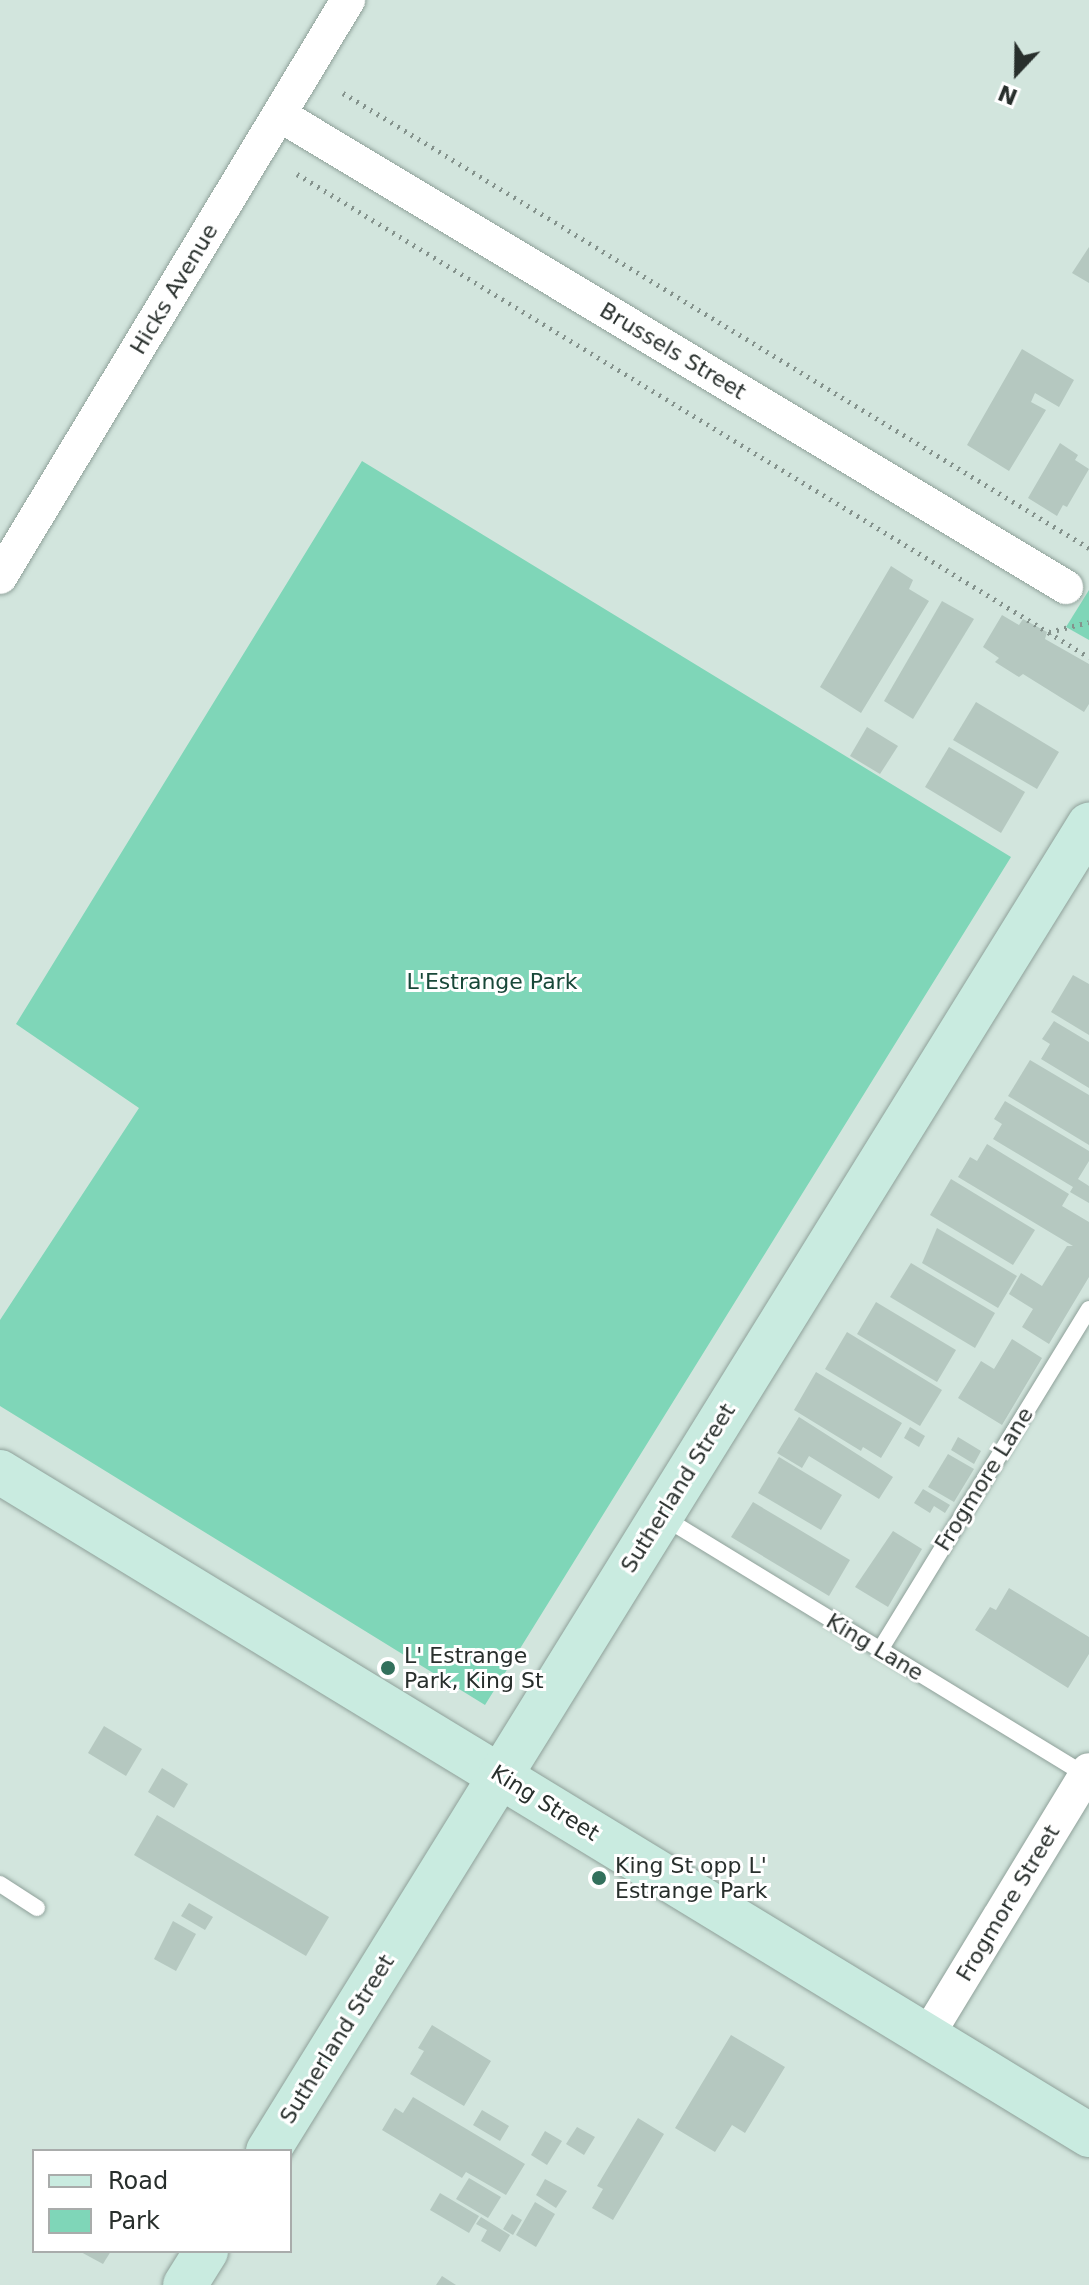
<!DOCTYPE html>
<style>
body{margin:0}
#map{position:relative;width:1089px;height:2285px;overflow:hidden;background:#d2e5dd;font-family:"DejaVu Sans",sans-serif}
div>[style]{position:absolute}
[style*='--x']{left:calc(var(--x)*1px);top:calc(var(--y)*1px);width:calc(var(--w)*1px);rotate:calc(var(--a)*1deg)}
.green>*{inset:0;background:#7fd6b8}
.building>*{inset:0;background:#b5c8c0}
.path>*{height:5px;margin-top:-2.5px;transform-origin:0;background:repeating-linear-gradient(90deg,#84928c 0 2px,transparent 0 8px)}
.roads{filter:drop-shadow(0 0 2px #8fa19a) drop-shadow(0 0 2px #8fa19a)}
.lane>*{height:16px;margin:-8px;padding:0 8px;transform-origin:8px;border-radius:8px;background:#fff}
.street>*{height:34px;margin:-17px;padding:0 17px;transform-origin:17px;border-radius:17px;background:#fff}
.secondary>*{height:44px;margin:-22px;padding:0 22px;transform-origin:22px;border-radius:22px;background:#c9ebe0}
.dots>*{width:22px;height:22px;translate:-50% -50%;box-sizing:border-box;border:4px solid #fff;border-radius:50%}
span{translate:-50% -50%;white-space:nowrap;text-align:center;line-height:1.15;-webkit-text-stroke:6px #fff;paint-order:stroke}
.street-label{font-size:22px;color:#282f2c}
.park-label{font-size:22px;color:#184839}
.poi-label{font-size:22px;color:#282f2c}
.left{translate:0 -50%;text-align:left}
.legend{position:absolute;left:32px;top:2149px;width:260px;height:104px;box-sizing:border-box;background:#fff;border:2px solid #a9acab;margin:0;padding:10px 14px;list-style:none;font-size:24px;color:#282f2c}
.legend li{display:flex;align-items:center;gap:16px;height:40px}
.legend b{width:40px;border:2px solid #a9acab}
.north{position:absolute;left:977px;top:32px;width:80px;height:80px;-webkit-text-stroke:6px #fff;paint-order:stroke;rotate:202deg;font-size:22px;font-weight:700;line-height:32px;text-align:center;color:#282f2c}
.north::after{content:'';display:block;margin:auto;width:28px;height:36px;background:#282f2c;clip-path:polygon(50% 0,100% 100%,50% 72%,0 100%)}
</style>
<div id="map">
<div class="green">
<i style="clip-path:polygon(362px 461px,1011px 857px,485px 1705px,0 1406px,0 1320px,139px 1108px,16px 1024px)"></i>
<i style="clip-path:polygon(1089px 590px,1089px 640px,1066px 627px)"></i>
</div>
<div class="building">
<i style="clip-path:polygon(1089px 247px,1089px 283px,1072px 273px)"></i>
<i style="clip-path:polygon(1022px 349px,1074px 380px,1059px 407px,1035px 393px,1031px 402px,1046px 410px,1009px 471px,967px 445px)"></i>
<i style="clip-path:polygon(1060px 443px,1078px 455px,1075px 460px,1089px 469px,1067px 507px,1063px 505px,1057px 516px,1028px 498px)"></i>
<i style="clip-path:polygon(891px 566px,913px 580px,909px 589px,929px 601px,861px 713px,820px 687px)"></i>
<i style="clip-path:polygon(942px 601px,974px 619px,913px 719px,884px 701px)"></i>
<i style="clip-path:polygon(1002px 615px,1019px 625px,1023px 619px,1047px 632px,1045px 639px,1089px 664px,1089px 704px,1084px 712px,1023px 674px,1019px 677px,995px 662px,999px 658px,983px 647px)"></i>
<i style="clip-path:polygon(976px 702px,1059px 752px,1037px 789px,953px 740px)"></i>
<i style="clip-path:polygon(867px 727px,898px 746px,880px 774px,850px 756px)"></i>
<i style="clip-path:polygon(949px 747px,1025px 792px,1001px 833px,925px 787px)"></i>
<i style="clip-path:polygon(1073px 975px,1089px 984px,1089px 1035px,1051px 1012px)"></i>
<i style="clip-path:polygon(1054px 1021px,1089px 1042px,1089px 1088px,1041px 1059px,1050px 1044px,1042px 1039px)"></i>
<i style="clip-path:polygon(1030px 1060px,1089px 1095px,1089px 1145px,1008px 1096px)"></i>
<i style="clip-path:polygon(1005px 1101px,1089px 1151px,1089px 1161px,1078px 1179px,1089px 1186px,1089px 1203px,1070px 1192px,1073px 1187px,993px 1139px,1002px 1124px,994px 1119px)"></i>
<i style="clip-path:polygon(987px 1144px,1069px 1194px,1062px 1206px,1089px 1222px,1089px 1277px,1049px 1344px,1022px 1327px,1033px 1309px,1009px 1294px,1021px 1273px,1042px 1286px,1067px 1246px,1073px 1246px,958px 1177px,970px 1157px,977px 1161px)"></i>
<i style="clip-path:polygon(951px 1179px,1035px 1230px,1013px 1265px,930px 1215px)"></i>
<i style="clip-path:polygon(937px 1228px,1017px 1276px,998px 1308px,922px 1263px)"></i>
<i style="clip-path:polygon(911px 1263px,995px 1313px,975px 1348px,890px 1297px)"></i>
<i style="clip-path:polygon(876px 1302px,956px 1350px,937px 1382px,857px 1334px)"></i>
<i style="clip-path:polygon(847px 1332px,942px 1390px,920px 1426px,825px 1369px)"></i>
<i style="clip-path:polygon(1012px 1339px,1042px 1358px,1002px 1425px,958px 1398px,981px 1361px,994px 1369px)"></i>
<i style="clip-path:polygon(816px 1372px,902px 1423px,881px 1458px,863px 1447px,861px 1451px,794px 1410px)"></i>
<i style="clip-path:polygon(799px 1417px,893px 1477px,879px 1499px,809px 1456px,802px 1468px,777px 1453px)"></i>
<i style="clip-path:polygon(910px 1427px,925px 1436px,919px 1447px,904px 1438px)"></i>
<i style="clip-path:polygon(958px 1437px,981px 1451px,974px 1464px,951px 1450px)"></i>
<i style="clip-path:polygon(948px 1454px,974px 1469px,954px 1502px,928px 1487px)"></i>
<i style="clip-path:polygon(779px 1457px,842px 1495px,821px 1530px,758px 1493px)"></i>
<i style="clip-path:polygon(923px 1489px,950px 1505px,945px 1513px,934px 1506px,930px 1513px,914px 1503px)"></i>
<i style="clip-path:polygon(753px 1502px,850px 1560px,829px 1596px,731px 1537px)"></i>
<i style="clip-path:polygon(893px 1531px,922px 1549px,888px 1607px,855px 1587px)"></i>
<i style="clip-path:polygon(1009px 1588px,1089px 1637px,1089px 1654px,1068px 1688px,975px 1630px,990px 1607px,996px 1610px)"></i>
<i style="clip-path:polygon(104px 1726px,142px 1749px,126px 1776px,88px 1753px)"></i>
<i style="clip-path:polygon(162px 1768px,188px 1784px,174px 1808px,148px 1792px)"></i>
<i style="clip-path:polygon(157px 1815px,329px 1917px,306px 1956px,134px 1855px)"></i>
<i style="clip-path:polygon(189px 1903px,213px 1917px,205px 1930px,181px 1916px)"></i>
<i style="clip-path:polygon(173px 1921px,196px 1934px,176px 1971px,154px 1959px)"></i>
<i style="clip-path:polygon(432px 2025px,491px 2061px,464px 2106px,410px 2074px,424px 2051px,418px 2048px)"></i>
<i style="clip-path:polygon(731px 2035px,785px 2067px,745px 2133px,732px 2125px,715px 2152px,675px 2128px)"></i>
<i style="clip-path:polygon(413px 2097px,525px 2164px,506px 2195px,466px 2172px,462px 2178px,382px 2130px,395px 2108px,403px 2113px)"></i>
<i style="clip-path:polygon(482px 2110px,509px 2126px,500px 2141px,473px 2125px)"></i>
<i style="clip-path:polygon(638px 2118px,664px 2134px,613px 2220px,592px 2208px,603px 2189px,597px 2186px)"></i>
<i style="clip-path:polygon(577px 2127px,595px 2137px,584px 2155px,566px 2144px)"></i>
<i style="clip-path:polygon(545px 2131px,562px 2141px,547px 2165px,531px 2155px)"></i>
<i style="clip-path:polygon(469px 2178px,501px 2197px,488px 2218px,456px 2199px)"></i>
<i style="clip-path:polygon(545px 2179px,567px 2191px,556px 2208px,536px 2195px)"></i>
<i style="clip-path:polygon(440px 2193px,479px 2216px,469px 2233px,430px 2210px)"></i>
<i style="clip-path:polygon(535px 2202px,555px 2214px,536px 2247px,516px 2235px)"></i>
<i style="clip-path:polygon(512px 2214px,522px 2220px,513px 2235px,503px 2229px)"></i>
<i style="clip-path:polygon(481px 2217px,510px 2235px,500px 2252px,481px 2241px,487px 2230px,476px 2224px)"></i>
<i style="clip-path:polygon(79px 2251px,111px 2251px,103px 2264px)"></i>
<i style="clip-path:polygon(442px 2276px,456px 2285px,436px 2285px)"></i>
</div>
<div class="path">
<i style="--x:343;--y:93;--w:874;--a:31.38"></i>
<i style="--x:297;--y:174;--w:928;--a:31.38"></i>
<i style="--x:1049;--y:632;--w:41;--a:-14"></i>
</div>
<div class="roads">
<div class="lane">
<i style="--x:663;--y:1517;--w:498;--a:31.4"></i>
<i style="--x:880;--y:1650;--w:400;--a:-58.5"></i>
<i style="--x:0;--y:1884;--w:44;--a:33"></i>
</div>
<div class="street">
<i style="--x:280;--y:115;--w:917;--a:30.99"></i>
<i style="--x:0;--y:577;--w:674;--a:-58.9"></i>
<i style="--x:927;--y:2036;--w:311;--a:-58.7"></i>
</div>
<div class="secondary">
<i style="--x:0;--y:1472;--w:1275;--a:31.33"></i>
<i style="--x:268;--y:2151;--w:1560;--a:-58.24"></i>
<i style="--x:185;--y:2285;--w:40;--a:-58"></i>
</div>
</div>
<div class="dots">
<i style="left:388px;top:1668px;background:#32705c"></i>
<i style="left:599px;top:1878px;background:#32705c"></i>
</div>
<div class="street-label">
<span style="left:174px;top:289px;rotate:-59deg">Hicks Avenue</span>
<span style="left:673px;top:351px;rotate:31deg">Brussels Street</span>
<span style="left:984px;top:1479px;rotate:-58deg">Frogmore Lane</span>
<span style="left:678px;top:1488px;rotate:-58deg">Sutherland Street</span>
<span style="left:875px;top:1647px;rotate:31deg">King Lane</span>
<span style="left:545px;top:1803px;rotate:32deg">King Street</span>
<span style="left:1008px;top:1903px;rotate:-59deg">Frogmore Street</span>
<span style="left:337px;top:2039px;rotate:-58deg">Sutherland Street</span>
</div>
<div class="park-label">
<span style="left:492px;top:982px">L'Estrange Park</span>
</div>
<div class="poi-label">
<span class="left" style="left:404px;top:1668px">L' Estrange<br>Park, King St</span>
<span class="left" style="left:615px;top:1878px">King St opp L'<br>Estrange Park</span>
</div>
<ul class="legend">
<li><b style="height:10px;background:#c9ebe0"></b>Road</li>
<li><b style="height:22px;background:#7fd6b8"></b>Park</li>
</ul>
<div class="north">N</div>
</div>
